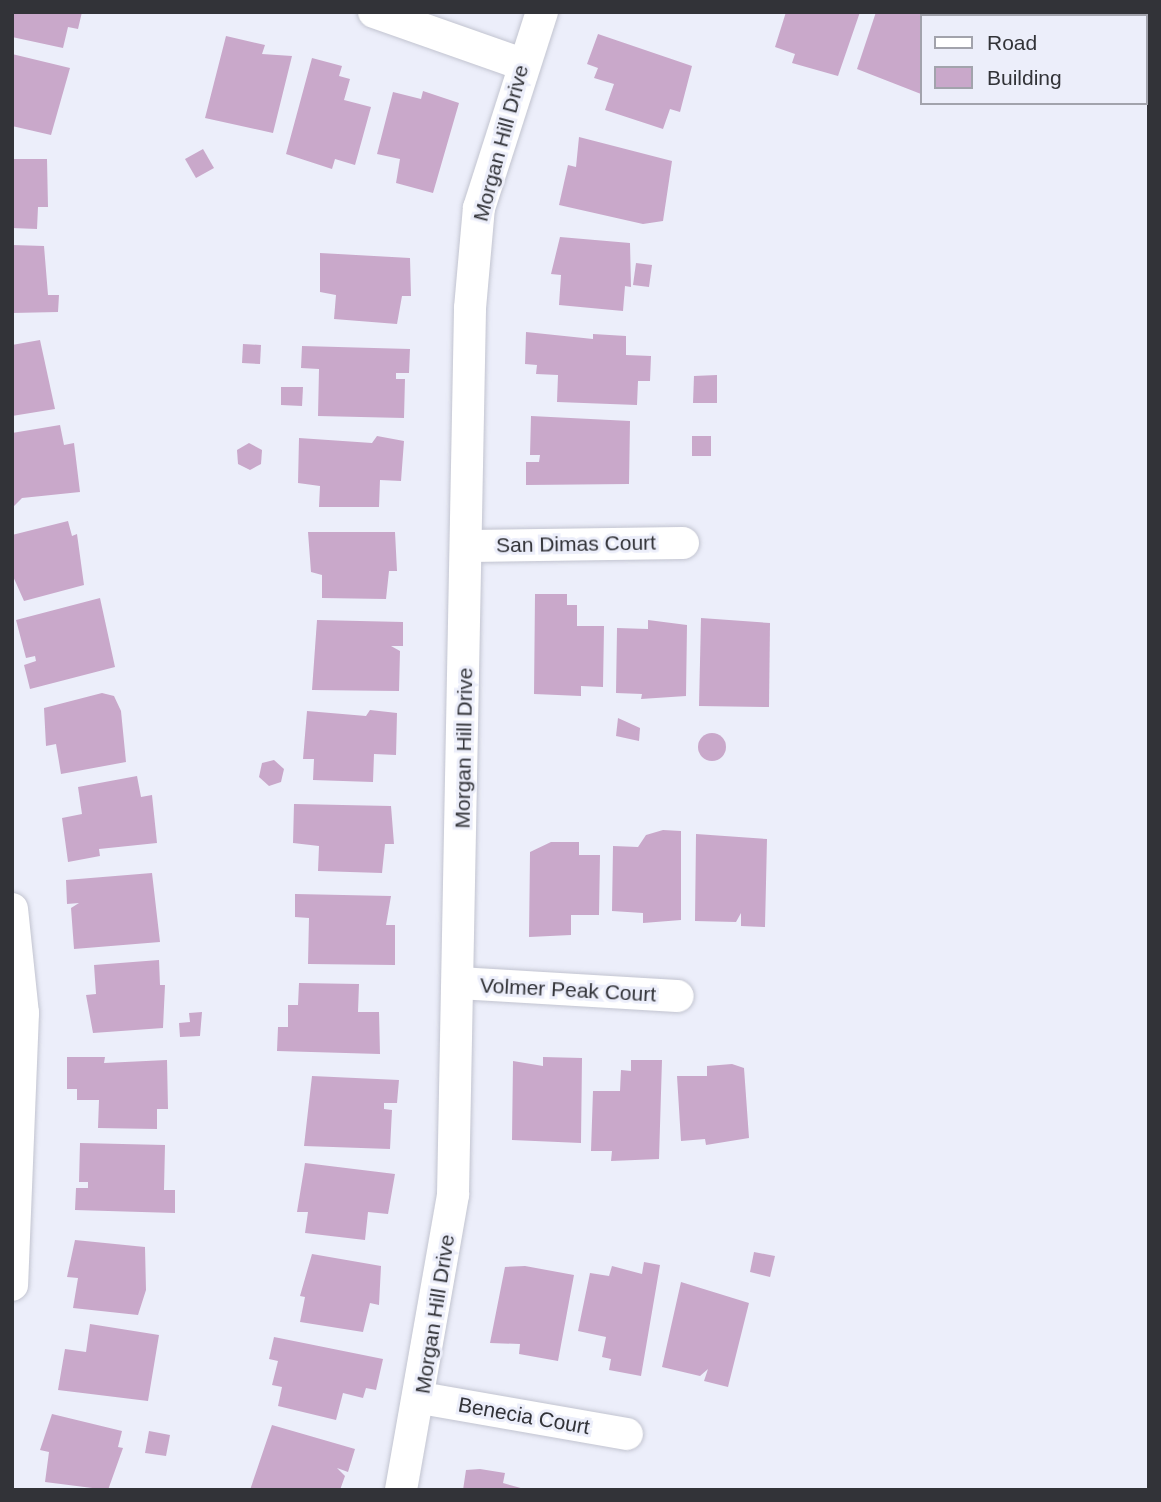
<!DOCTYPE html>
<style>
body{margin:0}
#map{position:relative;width:1161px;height:1502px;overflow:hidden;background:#eceefa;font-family:Arial,sans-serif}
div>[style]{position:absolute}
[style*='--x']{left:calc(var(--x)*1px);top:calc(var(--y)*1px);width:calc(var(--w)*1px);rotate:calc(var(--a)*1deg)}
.building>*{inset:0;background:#c9a8ca}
.round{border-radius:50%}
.roads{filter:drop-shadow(0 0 2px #c2c4d0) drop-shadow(0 0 2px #c2c4d0)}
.minor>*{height:32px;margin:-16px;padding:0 16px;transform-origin:16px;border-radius:16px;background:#fff}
span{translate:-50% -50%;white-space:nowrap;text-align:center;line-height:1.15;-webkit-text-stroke:6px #eceefa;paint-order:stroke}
.street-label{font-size:21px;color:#323338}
.frame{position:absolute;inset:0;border:14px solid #323338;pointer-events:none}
.legend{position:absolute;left:920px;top:14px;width:228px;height:91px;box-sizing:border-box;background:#eceefa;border:2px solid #a2a3ac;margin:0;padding:9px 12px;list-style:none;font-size:21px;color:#323338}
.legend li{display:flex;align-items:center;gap:14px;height:35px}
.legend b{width:35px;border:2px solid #a2a3ac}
</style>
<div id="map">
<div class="building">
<i style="clip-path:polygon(12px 12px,82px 12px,78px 29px,68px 27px,63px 48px,12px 37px)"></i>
<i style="clip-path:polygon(786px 12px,860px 12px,838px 76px,792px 63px,795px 54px,775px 47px)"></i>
<i style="clip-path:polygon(876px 12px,949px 12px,921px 16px,921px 94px,857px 69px)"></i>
<i style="clip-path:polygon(598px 34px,692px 66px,680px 112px,670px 109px,663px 129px,605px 110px,614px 84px,594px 78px,598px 68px,587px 64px)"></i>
<i style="clip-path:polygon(226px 36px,265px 45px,262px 54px,292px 56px,273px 133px,205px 118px)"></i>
<i style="clip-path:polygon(12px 54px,70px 68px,51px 135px,12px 126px)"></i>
<i style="clip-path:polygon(312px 58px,342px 66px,339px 76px,350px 79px,344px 100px,371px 107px,355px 165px,335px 159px,332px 169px,286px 154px)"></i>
<i style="clip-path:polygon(423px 91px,459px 103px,433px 193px,396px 183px,400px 159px,377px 154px,393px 92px,421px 99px)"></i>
<i style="clip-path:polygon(579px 137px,672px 161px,663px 221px,643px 224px,559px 205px,568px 165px,576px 167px)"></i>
<i style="clip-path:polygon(203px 149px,214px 168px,196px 178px,185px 159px)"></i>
<i style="clip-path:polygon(13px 159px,47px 159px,48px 207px,38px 207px,37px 229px,12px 228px)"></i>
<i style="clip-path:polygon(560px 237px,630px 243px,631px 287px,625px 286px,623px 311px,559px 305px,561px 275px,551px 274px)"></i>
<i style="clip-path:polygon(12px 245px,44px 246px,48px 295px,59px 295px,58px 312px,12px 313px)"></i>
<i style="clip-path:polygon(320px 253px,410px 258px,411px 296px,402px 296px,397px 324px,334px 319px,336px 295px,320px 292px)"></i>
<i style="clip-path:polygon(636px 263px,652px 265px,649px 287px,633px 285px)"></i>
<i style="clip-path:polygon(526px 332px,593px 339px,593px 334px,626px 336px,626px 355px,651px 356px,650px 381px,638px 381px,637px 405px,557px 402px,558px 375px,536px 374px,537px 365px,525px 364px)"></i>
<i style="clip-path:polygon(40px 340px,55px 409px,12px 416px,12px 345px)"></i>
<i style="clip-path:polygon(243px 344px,261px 345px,260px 364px,242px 363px)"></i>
<i style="clip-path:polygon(302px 346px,410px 349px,409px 373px,396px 373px,396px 379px,405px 379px,404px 418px,318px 416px,319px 369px,301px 368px)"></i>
<i style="clip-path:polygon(717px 375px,717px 403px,693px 403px,694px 376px)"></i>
<i style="clip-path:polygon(281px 387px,303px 387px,302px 406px,281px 405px)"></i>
<i style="clip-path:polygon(531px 416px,630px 421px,629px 484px,526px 485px,526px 462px,539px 462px,540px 455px,530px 455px)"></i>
<i style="clip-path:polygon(60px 425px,64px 445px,74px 443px,80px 492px,22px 498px,12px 508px,12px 433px)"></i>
<i style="clip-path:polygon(377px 436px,404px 441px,401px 481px,380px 480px,379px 507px,319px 507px,320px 486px,298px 483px,299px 438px,372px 443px)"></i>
<i style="clip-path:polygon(692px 436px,711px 436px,711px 456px,692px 456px)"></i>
<i style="clip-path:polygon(249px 443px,262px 450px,261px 464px,250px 470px,238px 464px,237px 450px)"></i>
<i style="clip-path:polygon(68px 521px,72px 536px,77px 534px,84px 585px,24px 601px,12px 574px,12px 535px)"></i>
<i style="clip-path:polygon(308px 532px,395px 532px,397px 571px,389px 571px,386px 599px,322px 598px,322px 575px,311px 572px)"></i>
<i style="clip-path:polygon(535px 594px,567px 594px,567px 605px,577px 605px,577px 626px,604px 626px,603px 687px,581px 686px,581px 696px,534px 694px)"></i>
<i style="clip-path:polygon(100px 598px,115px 667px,30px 689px,24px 665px,36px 661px,35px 656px,26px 658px,16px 620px)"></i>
<i style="clip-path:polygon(701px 618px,770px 623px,769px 707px,699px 706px)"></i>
<i style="clip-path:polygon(317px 620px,403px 622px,403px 646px,391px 646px,400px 651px,399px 691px,312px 690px)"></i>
<i style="clip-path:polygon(648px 620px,687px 625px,686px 696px,641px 699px,642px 694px,616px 693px,617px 628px,648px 629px)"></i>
<i style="clip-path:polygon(102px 693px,114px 696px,121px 711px,126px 762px,61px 774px,56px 744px,46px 746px,44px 708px)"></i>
<i style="clip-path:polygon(370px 710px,397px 713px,396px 755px,374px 754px,373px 782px,313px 780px,314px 759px,303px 759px,307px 711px,366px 716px)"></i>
<i style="clip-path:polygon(618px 718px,640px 728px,639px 741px,616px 736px)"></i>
<i class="round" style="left:698px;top:733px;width:28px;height:28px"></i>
<i style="clip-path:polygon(274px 760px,284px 769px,281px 782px,269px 786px,259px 777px,262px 763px)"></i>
<i style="clip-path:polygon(137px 776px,141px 797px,152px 795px,157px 843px,99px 849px,100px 856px,68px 862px,62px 818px,82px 814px,78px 787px)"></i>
<i style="clip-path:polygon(294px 804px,391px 806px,394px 844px,385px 844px,382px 873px,318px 871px,319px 846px,293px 843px)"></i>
<i style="clip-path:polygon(663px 830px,681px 831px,681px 920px,643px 923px,643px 913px,612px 911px,613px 846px,638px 847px,646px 835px)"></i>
<i style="clip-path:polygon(696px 834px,767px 839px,765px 927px,741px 926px,741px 913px,736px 922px,695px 921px)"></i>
<i style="clip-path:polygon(551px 842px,579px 842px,579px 855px,600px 855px,599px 915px,571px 915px,571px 935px,529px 937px,530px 852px)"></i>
<i style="clip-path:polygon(152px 873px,160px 942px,74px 949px,71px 908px,79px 903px,67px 904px,66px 880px)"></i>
<i style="clip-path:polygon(295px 894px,391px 896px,386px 925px,395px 925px,395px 965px,308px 964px,309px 918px,295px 917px)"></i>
<i style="clip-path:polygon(159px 960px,160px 985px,165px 985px,163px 1028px,93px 1033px,86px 995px,96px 994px,94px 965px)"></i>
<i style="clip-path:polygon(299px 983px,359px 984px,358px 1012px,379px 1012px,380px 1054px,277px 1051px,278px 1027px,288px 1027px,288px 1005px,298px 1005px)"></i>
<i style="clip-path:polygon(202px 1012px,200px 1036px,180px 1037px,179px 1023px,190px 1022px,189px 1013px)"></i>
<i style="clip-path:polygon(67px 1057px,105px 1057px,104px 1063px,167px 1060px,168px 1109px,157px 1109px,157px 1129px,98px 1128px,99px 1100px,77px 1100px,77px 1089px,67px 1089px)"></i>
<i style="clip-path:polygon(543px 1057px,582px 1058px,581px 1143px,512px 1140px,513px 1061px,543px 1066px)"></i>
<i style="clip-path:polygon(631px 1060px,662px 1060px,659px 1159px,611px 1161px,612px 1151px,591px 1151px,593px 1091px,620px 1091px,621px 1070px,631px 1071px)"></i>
<i style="clip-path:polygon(732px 1064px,744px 1068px,749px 1138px,706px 1145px,705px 1139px,681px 1141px,677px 1076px,707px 1076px,707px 1066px)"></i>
<i style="clip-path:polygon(312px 1076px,399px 1080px,397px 1103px,384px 1103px,384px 1109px,392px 1110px,390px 1149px,304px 1146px)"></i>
<i style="clip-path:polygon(80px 1143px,165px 1145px,164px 1190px,175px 1190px,175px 1213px,75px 1210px,76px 1188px,88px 1188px,88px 1182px,79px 1182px)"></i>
<i style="clip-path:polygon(305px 1163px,395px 1174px,388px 1214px,368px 1212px,365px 1240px,305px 1233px,308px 1212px,297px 1212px)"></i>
<i style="clip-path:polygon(75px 1240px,145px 1247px,146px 1290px,138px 1315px,73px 1308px,78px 1278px,67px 1277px)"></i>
<i style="clip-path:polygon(754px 1252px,775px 1256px,770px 1277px,750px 1272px)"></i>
<i style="clip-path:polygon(312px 1254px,381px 1266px,379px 1305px,370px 1303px,363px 1332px,300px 1322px,305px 1297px,300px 1296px)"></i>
<i style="clip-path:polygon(644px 1262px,660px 1265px,641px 1376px,609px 1370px,611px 1359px,602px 1357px,606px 1337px,578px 1331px,590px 1273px,609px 1276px,612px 1266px,642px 1274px)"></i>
<i style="clip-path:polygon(525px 1266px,574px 1275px,558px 1361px,519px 1354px,520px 1344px,490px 1343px,505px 1267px)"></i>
<i style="clip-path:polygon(681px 1282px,749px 1303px,728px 1387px,704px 1381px,708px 1369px,700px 1376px,662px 1367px)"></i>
<i style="clip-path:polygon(90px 1324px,159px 1335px,148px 1401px,58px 1390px,65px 1349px,86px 1352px)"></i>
<i style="clip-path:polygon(274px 1337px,383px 1359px,376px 1390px,366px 1388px,363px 1398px,343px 1393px,336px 1420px,278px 1406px,282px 1387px,272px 1385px,278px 1361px,269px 1359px)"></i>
<i style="clip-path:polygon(52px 1414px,122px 1431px,118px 1447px,123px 1448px,108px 1490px,45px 1482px,49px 1452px,40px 1450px)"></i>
<i style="clip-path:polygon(272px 1425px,355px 1449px,348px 1472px,337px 1468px,345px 1476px,340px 1490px,250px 1490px)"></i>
<i style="clip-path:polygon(149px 1431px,170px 1435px,166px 1456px,145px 1453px)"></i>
<i style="clip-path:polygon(480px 1469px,505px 1473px,503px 1483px,528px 1490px,463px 1490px,466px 1470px)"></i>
</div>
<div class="roads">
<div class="minor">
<i style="--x:374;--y:12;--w:157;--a:19.4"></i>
<i style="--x:469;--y:546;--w:214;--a:-0.8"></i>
<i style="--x:12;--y:909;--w:105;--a:84"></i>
<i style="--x:23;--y:1013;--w:272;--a:92.3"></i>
<i style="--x:458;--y:983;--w:220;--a:3.4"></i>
<i style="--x:421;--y:1398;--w:209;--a:9.9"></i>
<i style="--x:401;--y:1490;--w:300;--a:-80"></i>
<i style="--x:453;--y:1195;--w:887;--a:-88.9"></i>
<i style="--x:470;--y:308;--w:100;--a:-84.9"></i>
<i style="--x:479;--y:208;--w:206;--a:-72.2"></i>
</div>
</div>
<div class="street-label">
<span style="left:501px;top:143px;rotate:-75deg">Morgan Hill Drive</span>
<span style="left:576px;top:544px;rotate:-1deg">San Dimas Court</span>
<span style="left:464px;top:748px;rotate:-89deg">Morgan Hill Drive</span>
<span style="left:568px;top:990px;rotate:3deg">Volmer Peak Court</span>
<span style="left:435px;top:1314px;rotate:-81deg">Morgan Hill Drive</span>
<span style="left:524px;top:1416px;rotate:10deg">Benecia Court</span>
</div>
<div class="frame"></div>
<ul class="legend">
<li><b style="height:9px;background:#fff"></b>Road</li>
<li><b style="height:19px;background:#c9a8ca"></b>Building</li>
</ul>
</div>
